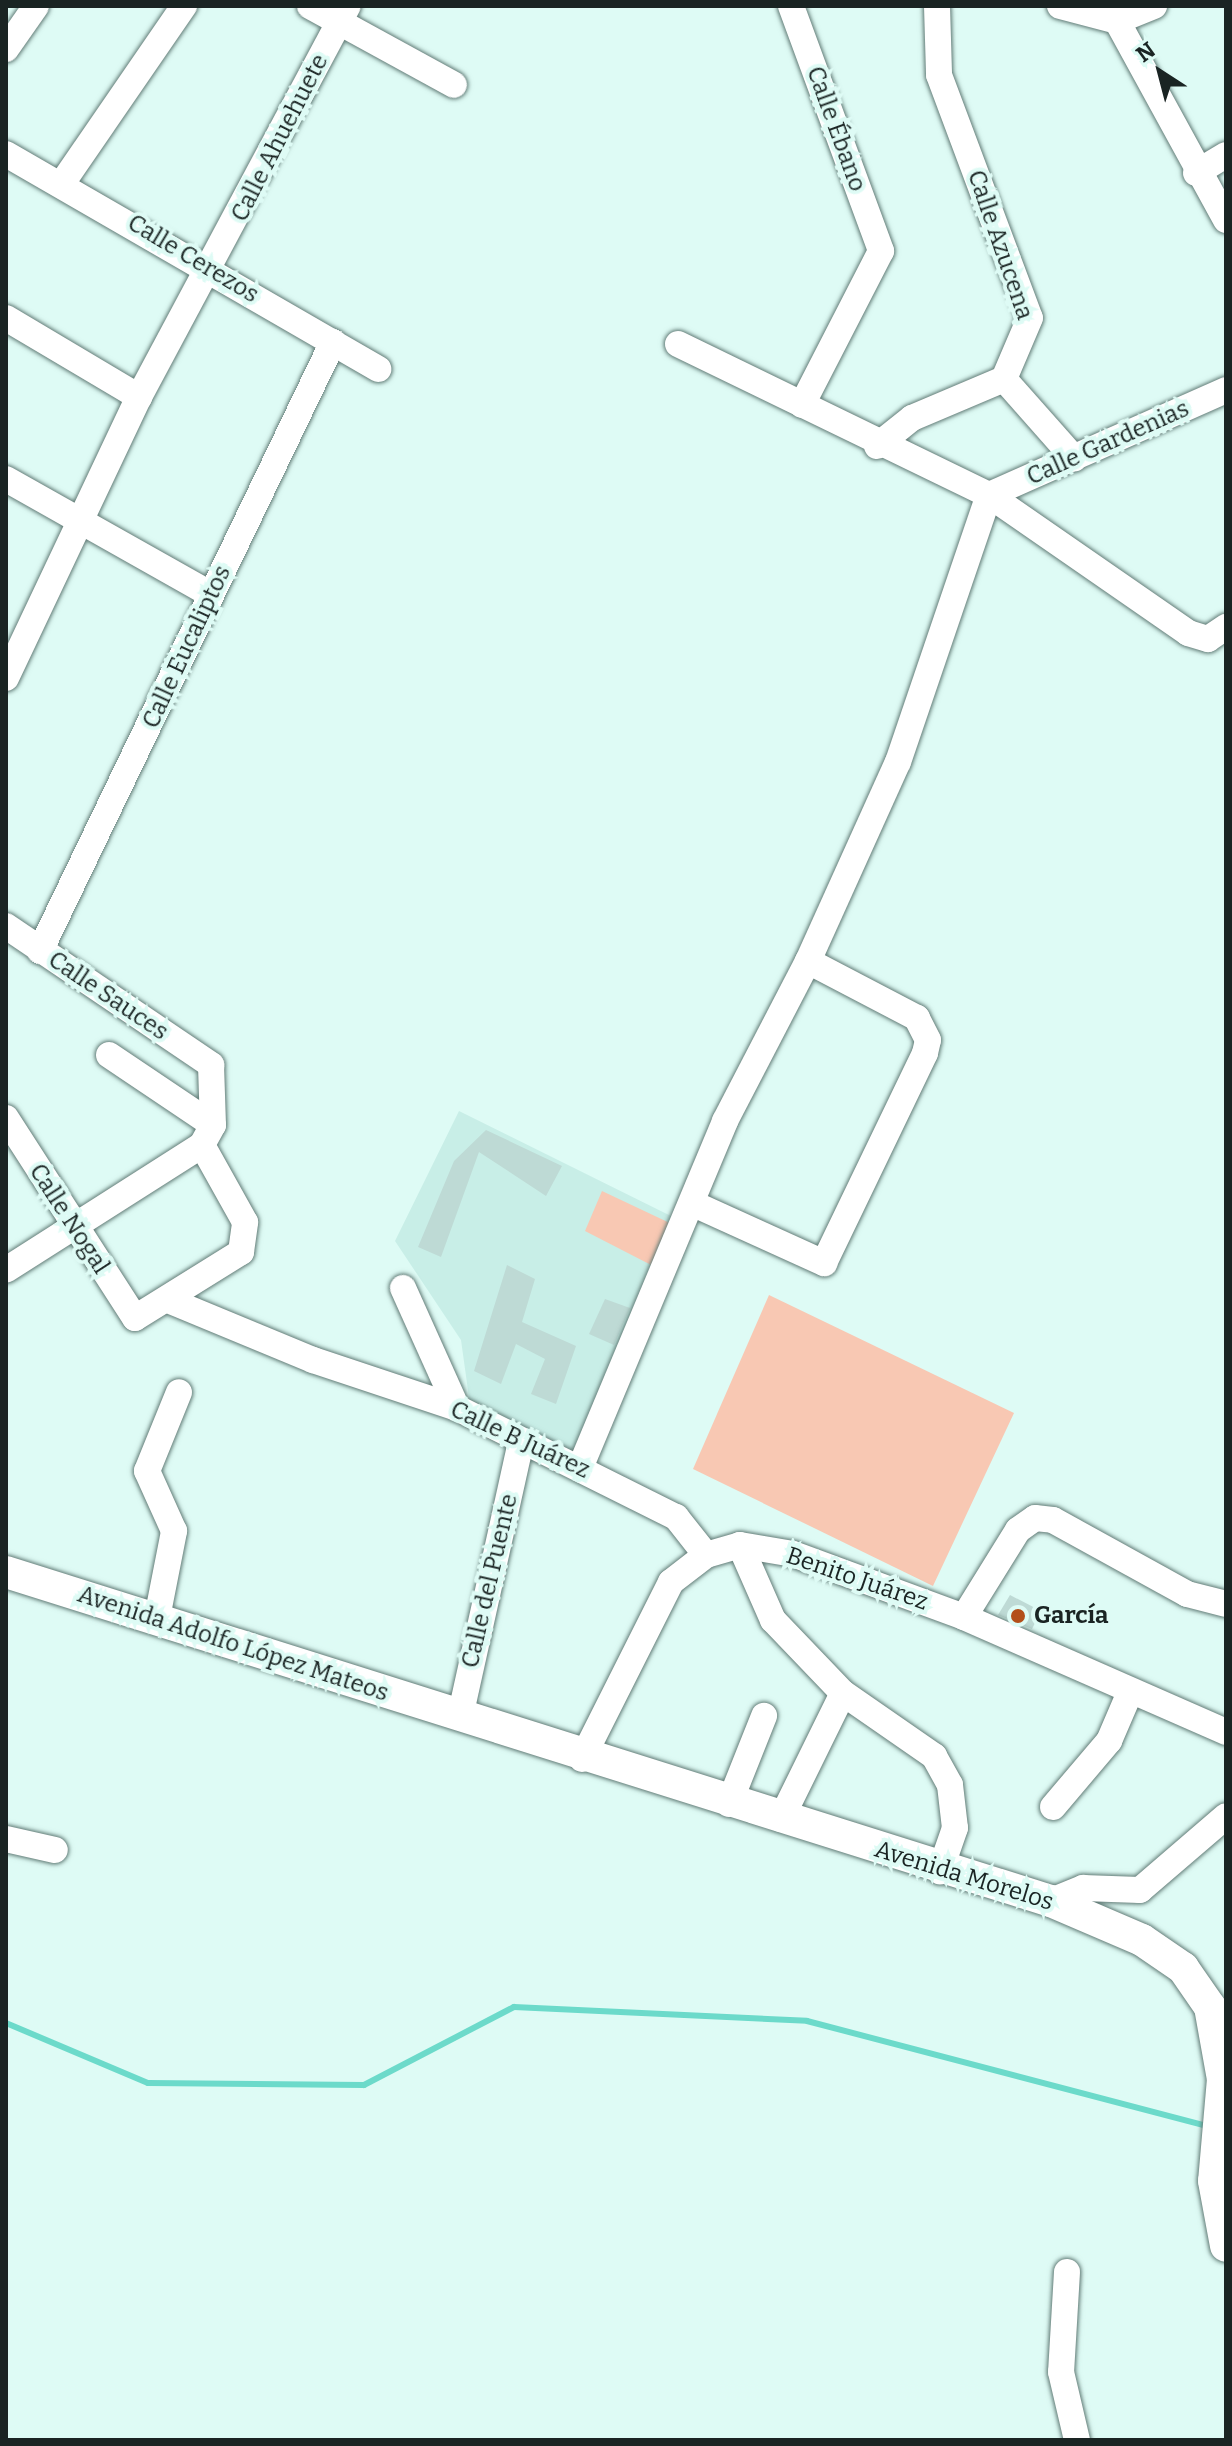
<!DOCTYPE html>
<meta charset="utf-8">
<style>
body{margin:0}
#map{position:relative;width:1232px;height:2446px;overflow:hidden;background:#defbf5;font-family:Bitter,serif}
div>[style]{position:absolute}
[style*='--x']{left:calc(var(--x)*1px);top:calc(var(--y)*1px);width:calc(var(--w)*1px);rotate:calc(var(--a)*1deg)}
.built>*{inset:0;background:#c8eee7}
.green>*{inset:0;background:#f8c8b3}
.stream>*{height:6px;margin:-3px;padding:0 3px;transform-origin:3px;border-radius:3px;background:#6cdaca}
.building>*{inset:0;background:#bedad5}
.roads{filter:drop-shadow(0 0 2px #627c77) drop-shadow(0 0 2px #627c77)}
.minor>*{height:26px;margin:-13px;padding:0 13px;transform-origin:13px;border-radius:13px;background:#fff}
.major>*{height:32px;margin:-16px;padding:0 16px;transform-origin:16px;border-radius:16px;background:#fff}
.dots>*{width:22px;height:22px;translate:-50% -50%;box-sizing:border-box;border:4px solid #defbf5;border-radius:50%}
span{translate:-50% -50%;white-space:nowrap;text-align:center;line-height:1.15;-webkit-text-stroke:8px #defbf5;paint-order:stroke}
.street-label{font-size:24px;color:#1a2423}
.poi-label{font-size:24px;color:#1a2423;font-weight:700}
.left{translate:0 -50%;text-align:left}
.frame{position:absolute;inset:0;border:8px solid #1a2423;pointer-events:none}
.north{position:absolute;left:1120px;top:32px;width:80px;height:80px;-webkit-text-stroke:6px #defbf5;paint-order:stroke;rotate:324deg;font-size:22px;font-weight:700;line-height:32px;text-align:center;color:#1a2423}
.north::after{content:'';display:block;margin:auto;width:28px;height:36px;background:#1a2423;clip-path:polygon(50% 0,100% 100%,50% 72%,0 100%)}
</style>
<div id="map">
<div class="built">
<i style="clip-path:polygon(459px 1111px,679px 1220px,576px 1458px,471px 1412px,461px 1340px,395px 1241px)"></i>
</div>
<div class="green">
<i style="clip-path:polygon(602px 1191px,674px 1225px,655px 1267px,585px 1231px)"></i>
<i style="clip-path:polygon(769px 1295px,1014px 1413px,933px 1586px,693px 1469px)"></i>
</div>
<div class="stream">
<i style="--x:6;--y:2023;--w:154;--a:22.9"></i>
<i style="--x:148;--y:2083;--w:216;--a:0.5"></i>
<i style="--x:364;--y:2085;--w:169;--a:-27.5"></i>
<i style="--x:514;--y:2007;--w:293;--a:2.7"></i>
<i style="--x:807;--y:2021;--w:414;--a:14.7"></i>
</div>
<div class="building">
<i style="clip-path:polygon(486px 1130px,562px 1166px,546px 1196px,479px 1152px,441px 1257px,418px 1247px,454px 1161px)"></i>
<i style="clip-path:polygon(507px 1265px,535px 1279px,522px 1322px,576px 1346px,556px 1404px,531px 1394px,545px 1359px,516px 1344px,501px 1384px,474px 1371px)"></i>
<i style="clip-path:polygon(605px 1299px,630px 1308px,614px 1345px,589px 1334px)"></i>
<i style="clip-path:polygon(1010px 1595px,1041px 1611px,1032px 1629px,998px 1615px)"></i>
</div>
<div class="roads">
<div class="minor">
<i style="--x:310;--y:6;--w:164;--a:28.7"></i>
<i style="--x:791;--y:6;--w:261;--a:69.8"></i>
<i style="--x:881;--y:251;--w:173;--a:117.2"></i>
<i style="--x:937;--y:6;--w:69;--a:88.3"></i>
<i style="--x:939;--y:75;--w:259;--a:69.5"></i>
<i style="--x:1030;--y:318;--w:66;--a:113.1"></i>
<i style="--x:1004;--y:379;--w:106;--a:48.5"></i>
<i style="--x:1060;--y:6;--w:59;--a:14.7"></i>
<i style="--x:1117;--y:21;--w:40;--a:-22"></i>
<i style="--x:1117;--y:21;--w:227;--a:61.3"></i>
<i style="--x:6;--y:49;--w:52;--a:-55.1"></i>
<i style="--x:6;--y:154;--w:430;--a:30"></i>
<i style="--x:1196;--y:173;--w:35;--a:-31"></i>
<i style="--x:63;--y:182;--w:214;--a:-55.5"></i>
<i style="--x:6;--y:318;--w:155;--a:30.7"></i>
<i style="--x:678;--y:344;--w:346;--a:25.9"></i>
<i style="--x:989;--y:495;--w:242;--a:34.7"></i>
<i style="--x:1188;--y:633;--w:21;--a:17"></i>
<i style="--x:1208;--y:639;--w:22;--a:-34"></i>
<i style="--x:877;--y:446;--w:45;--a:-38.7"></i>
<i style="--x:912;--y:418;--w:100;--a:-23"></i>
<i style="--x:6;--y:479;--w:234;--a:29.4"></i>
<i style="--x:6;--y:678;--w:311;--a:-64.7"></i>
<i style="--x:139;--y:397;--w:443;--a:-61.9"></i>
<i style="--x:6;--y:926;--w:248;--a:34.1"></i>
<i style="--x:211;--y:1065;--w:60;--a:88.1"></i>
<i style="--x:213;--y:1125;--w:23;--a:119"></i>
<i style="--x:202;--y:1145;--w:232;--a:147.5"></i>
<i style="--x:40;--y:951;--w:676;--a:-64.31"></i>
<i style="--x:109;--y:1055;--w:125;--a:33.9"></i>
<i style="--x:6;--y:1118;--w:238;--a:57.2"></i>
<i style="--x:135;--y:1318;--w:125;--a:-31.9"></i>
<i style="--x:241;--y:1252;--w:30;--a:-82"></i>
<i style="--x:245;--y:1222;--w:88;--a:-119.2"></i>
<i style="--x:696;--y:1205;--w:141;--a:24.4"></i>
<i style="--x:824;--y:1263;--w:233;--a:-64.3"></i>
<i style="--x:925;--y:1053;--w:13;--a:-77"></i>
<i style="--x:928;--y:1040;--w:25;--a:-117"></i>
<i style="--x:917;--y:1018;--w:123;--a:-152.4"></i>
<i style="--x:403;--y:1288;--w:132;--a:65.8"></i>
<i style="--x:168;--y:1300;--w:157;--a:22.5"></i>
<i style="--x:313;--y:1360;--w:152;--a:18.4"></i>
<i style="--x:457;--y:1408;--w:245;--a:26.5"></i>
<i style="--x:676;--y:1517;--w:48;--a:51.7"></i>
<i style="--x:580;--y:1468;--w:376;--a:-67.3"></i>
<i style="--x:725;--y:1121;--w:180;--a:-62.6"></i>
<i style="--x:808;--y:961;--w:218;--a:-65.7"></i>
<i style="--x:898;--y:762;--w:282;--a:-71.2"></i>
<i style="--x:989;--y:495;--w:259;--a:-23.9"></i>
<i style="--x:740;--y:1545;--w:82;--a:66.3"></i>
<i style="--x:773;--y:1620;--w:101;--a:46.2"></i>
<i style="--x:843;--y:1693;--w:111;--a:34.7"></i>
<i style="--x:934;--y:1756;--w:33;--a:61"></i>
<i style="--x:950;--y:1785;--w:43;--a:83.4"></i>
<i style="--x:955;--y:1828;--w:46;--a:109.2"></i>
<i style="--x:964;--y:1617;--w:102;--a:-58.2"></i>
<i style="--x:1018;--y:1530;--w:21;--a:-35"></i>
<i style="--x:1035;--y:1518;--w:18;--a:6"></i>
<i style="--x:1053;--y:1520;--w:153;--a:28.9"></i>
<i style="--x:1187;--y:1594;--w:40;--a:14.4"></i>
<i style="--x:157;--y:1618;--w:89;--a:-78.9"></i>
<i style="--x:174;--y:1531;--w:66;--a:-114.2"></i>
<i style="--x:147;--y:1471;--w:85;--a:-67.9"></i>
<i style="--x:460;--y:1717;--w:278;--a:-77.5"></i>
<i style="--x:582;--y:1759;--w:198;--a:-63.3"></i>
<i style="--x:671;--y:1582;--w:44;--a:-37.6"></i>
<i style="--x:706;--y:1555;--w:35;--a:-16"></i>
<i style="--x:740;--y:1545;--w:54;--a:9.6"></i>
<i style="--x:793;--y:1554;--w:182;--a:20.2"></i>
<i style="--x:964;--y:1617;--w:286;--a:23.7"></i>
<i style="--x:729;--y:1804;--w:95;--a:-68.3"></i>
<i style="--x:1053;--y:1807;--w:87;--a:-49.7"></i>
<i style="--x:1109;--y:1741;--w:53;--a:-66.8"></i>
<i style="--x:781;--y:1819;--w:140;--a:-63.8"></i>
<i style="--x:6;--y:1839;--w:50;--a:12.7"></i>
<i style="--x:1051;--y:1901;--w:35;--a:-22"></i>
<i style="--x:1083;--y:1888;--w:57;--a:2"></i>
<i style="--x:1140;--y:1890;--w:113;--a:-40.7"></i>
<i style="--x:1067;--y:2272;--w:100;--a:93.4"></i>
<i style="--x:1061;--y:2372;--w:70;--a:76.8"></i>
</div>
<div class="major">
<i style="--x:6;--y:1572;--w:1096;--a:17.48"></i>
<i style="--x:1051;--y:1901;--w:99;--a:23.2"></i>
<i style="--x:1142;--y:1940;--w:50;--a:34.3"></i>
<i style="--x:1183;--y:1968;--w:47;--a:55.3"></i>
<i style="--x:1210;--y:2007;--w:73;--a:79.8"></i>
<i style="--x:1223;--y:2079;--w:102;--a:95"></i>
<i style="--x:1214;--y:2181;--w:66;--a:79.5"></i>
</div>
</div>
<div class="dots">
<i style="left:1018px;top:1616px;background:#b34f1a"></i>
</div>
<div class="street-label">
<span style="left:836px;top:129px;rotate:70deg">Calle Ébano</span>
<span style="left:280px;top:138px;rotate:-63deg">Calle Ahuehuete</span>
<span style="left:1000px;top:245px;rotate:71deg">Calle Azucena</span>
<span style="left:193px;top:259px;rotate:31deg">Calle Cerezos</span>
<span style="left:1108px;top:443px;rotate:-24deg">Calle Gardenias</span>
<span style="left:187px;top:647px;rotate:-65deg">Calle Eucaliptos</span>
<span style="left:108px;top:996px;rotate:34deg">Calle Sauces</span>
<span style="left:69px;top:1219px;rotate:57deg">Calle Nogal</span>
<span style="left:520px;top:1440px;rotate:25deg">Calle B Juárez</span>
<span style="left:857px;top:1579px;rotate:19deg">Benito Juárez</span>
<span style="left:490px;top:1581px;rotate:-77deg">Calle del Puente</span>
<span style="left:233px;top:1644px;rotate:18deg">Avenida Adolfo López Mateos</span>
<span style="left:964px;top:1876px;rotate:17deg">Avenida Morelos</span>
</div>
<div class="poi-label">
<span class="left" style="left:1034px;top:1616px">García</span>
</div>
<div class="frame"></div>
<div class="north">N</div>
</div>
